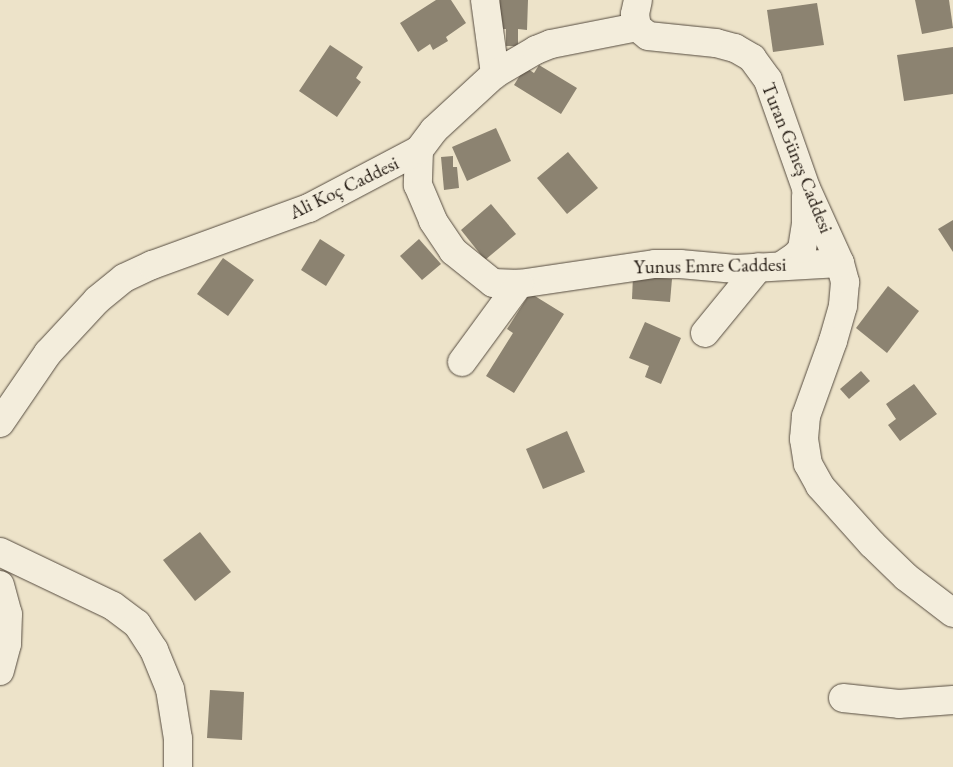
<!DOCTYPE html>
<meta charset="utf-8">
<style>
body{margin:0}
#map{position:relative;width:953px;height:767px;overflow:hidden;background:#ede3c9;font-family:"EB Garamond",serif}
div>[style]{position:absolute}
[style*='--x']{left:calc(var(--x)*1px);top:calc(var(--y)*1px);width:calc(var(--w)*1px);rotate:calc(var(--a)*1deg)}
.building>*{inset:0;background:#8c8371}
.roads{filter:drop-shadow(0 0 1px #564c40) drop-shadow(0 0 1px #564c40)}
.minor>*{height:28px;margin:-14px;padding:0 14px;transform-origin:14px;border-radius:14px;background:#f3eddc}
span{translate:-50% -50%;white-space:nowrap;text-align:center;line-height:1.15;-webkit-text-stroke:4px #f3eddc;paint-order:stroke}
.street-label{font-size:19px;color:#231a12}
</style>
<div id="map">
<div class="building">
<i style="clip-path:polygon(436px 0,451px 0,466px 23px,446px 37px,448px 41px,433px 50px,430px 44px,418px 52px,400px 23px)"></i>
<i style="clip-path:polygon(500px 0,528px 0,527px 30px,518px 29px,518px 46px,506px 46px,506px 29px,498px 29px)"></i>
<i style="clip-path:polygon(915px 0,949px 0,953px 28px,922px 34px)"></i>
<i style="clip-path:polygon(817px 3px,824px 45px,773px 52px,767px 10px)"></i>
<i style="clip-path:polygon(330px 45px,363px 67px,356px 78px,361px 82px,337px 117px,299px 91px)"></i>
<i style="clip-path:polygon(953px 47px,953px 94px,904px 101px,897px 55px)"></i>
<i style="clip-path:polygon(539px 65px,577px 88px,561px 114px,514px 85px,525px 67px,534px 73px)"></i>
<i style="clip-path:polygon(496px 128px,511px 161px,467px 181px,452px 147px)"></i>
<i style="clip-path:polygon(568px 152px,598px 188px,567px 214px,537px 178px)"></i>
<i style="clip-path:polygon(453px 156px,453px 167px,457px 167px,459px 188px,444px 190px,441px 157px)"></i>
<i style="clip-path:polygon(491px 204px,516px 234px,485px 260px,461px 230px)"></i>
<i style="clip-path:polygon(953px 220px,953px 252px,938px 229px)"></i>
<i style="clip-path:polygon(320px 239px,345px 255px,326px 286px,301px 270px)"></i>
<i style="clip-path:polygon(419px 239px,441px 264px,422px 280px,400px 256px)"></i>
<i style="clip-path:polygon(223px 258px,254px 280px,228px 316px,197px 294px)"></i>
<i style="clip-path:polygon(633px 276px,672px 279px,670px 302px,632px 299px)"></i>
<i style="clip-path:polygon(888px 286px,919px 311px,887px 353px,856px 328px)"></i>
<i style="clip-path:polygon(530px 293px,564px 314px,514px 393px,486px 376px,513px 333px,507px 329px)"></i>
<i style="clip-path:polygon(645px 322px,681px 338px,661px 384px,645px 377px,649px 366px,629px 358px)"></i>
<i style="clip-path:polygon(861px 371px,870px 381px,849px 399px,840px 389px)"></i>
<i style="clip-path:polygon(914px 384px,937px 414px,900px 441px,888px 425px,896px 419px,886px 404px)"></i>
<i style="clip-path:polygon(567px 431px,585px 472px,543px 489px,526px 449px)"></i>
<i style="clip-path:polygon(200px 532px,231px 572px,195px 601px,163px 560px)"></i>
<i style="clip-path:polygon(210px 690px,244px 692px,242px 740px,207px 738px)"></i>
</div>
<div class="roads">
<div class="minor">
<i style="--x:485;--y:0;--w:75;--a:82.3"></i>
<i style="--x:637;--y:27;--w:14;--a:39"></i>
<i style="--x:648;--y:36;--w:68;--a:5.9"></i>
<i style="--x:716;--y:43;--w:20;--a:15"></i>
<i style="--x:735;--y:48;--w:20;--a:30"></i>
<i style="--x:752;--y:58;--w:27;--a:54"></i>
<i style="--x:768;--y:80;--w:114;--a:70.6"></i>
<i style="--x:806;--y:188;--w:82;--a:65.6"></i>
<i style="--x:840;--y:263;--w:20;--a:75"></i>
<i style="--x:845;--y:282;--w:24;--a:95"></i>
<i style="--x:843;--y:306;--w:36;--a:106"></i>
<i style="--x:833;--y:341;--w:80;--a:109.8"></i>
<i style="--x:806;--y:416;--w:23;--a:95"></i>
<i style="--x:804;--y:439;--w:25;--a:81"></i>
<i style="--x:808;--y:464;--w:25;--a:61"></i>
<i style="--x:820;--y:486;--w:78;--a:48.1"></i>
<i style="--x:872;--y:544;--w:47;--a:44.1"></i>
<i style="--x:906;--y:577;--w:59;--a:37.5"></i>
<i style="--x:637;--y:27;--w:13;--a:-99"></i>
<i style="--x:635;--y:14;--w:14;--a:-78"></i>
<i style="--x:419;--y:150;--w:35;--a:92"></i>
<i style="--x:418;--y:185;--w:39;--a:67"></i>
<i style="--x:433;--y:221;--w:36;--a:56"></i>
<i style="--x:453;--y:251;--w:51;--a:38.7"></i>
<i style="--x:493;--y:283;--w:26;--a:2"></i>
<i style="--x:519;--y:284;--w:137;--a:-8.4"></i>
<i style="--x:655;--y:264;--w:25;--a:0"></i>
<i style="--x:680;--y:264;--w:56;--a:5.1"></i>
<i style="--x:736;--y:269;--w:104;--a:-3.3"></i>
<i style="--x:781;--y:266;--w:18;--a:-34"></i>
<i style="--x:796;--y:256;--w:9;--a:-49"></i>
<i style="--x:802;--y:249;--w:25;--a:-81"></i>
<i style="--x:806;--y:224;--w:28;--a:-90"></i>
<i style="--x:705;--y:333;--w:85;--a:-50.7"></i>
<i style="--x:462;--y:362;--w:97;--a:-53.8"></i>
<i style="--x:0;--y:423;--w:85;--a:-55.6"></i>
<i style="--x:48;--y:353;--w:72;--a:-47.2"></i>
<i style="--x:97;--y:300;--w:35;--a:-39"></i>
<i style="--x:124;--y:278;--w:31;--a:-25"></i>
<i style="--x:152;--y:265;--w:167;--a:-20"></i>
<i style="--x:309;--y:208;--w:124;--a:-27.8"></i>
<i style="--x:419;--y:150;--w:25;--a:-53"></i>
<i style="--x:434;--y:130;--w:83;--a:-42.6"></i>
<i style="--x:495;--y:74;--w:48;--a:-30.3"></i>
<i style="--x:536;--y:50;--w:16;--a:-22"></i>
<i style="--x:551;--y:44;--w:88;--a:-11.2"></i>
<i style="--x:0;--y:552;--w:125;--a:25.5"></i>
<i style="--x:113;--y:606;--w:30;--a:37"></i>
<i style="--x:137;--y:624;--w:31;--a:57"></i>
<i style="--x:154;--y:650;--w:42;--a:67.7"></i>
<i style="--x:170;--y:689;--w:51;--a:80.9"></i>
<i style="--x:178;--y:739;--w:28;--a:90"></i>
<i style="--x:0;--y:585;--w:30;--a:75"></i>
<i style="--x:8;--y:614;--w:30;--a:92"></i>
<i style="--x:7;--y:644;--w:28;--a:105"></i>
<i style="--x:843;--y:698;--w:56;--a:6.1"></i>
<i style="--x:899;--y:704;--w:54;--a:-4.2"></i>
</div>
</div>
<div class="street-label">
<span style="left:797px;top:158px;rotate:68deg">Turan Güneş Caddesi</span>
<span style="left:344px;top:188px;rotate:-26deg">Ali Koç Caddesi</span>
<span style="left:710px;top:266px;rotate:-1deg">Yunus Emre Caddesi</span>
</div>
</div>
